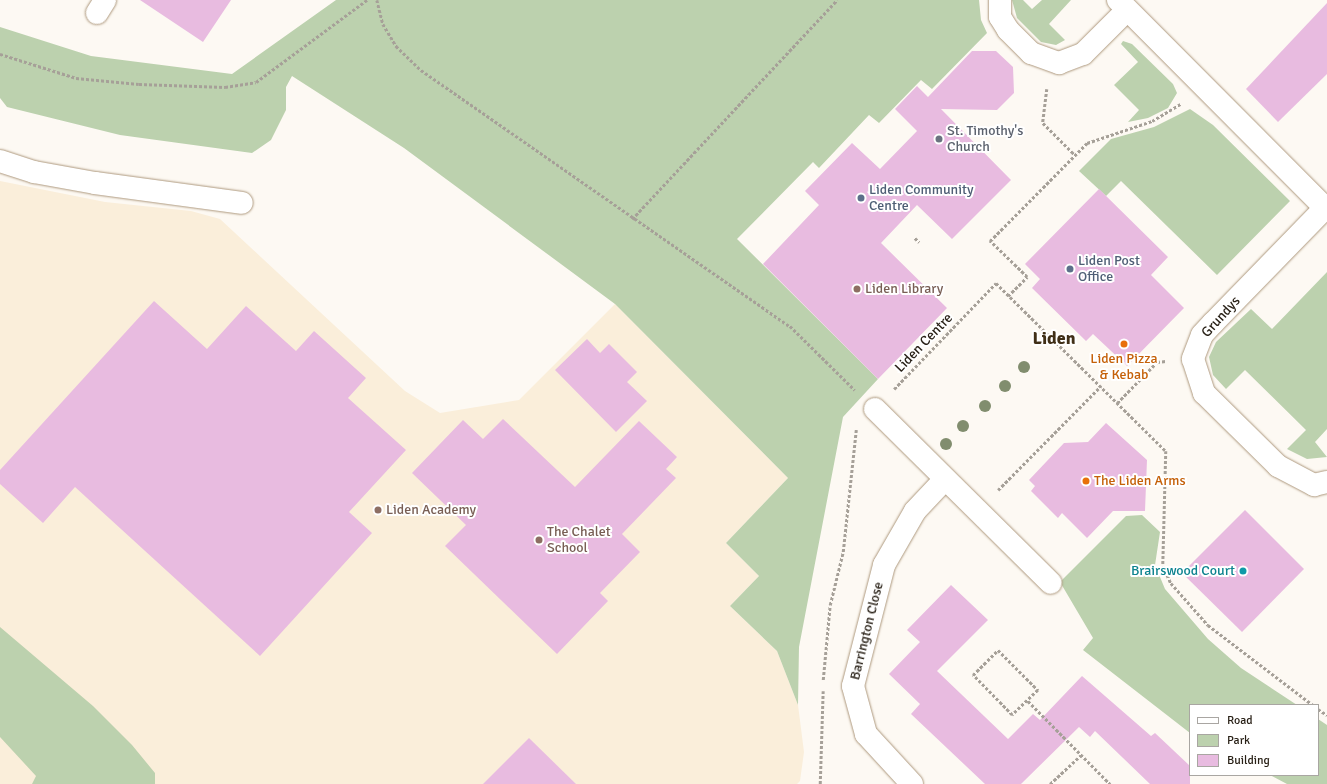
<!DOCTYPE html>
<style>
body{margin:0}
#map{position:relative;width:1327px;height:784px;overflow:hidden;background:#fdf9f3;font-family:Signika,sans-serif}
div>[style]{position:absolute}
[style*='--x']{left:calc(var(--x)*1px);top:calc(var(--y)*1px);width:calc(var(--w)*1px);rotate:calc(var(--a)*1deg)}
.education>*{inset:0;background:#faeeda}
.green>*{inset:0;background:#bcd1ae}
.building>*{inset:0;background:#e8bbe0}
.path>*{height:2.5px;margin-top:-1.25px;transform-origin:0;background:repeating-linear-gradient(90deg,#a6a098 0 3px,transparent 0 5px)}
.roads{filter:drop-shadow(0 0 1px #ae997e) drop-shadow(0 0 1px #ae997e)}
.minor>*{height:22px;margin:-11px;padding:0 11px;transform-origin:11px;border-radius:11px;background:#fff}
.trees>*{width:12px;height:12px;margin:-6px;border-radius:50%;background:#818d6e}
.dots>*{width:11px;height:11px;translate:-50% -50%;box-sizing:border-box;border:2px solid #fff;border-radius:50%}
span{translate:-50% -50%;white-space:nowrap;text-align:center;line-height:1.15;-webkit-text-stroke:4px #fff;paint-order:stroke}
.worship-label{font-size:14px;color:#5b616d}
.left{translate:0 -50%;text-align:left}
.service-label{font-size:14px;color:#4e5e75}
.education-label{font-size:14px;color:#785e54}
.street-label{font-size:14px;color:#292117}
.food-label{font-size:14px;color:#c56008}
.culture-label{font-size:14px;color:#0d838f}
.right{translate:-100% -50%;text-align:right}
.district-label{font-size:18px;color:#402f17;font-weight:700}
.legend{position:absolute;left:1189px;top:704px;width:130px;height:72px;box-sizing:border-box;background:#fff;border:1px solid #a9a6a2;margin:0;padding:5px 7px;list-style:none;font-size:12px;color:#292117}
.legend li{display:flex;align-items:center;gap:8px;height:20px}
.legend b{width:20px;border:1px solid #a9a6a2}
</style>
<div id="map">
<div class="education">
<i style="clip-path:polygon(0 181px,105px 202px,191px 211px,220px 219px,405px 391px,440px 413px,519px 400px,615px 304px,788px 478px,726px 543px,759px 576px,730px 606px,777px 651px,798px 705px,804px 752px,800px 781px,797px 784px,0 784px)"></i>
</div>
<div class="green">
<i style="clip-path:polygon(336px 0,979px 0,981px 20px,987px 33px,932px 89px,921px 80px,879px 123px,869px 115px,819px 168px,813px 162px,737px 239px,878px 379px,843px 417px,799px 647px,798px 705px,777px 651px,730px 606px,759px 576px,726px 543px,788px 478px,615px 304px,404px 148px,292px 76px,286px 87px,286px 110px,271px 140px,252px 153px,120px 135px,7px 107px,0 98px,0 27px,91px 56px,232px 74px)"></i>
<i style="clip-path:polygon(1012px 0,1023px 0,1032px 9px,1042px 0,1071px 0,1049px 24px,1065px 40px,1056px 45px,1041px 42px,1017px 18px)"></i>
<i style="clip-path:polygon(1123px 41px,1132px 44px,1173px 84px,1177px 93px,1168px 108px,1148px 118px,1128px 122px,1139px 110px,1114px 85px,1138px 62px,1121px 44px)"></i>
<i style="clip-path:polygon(1190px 109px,1213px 125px,1290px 201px,1217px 275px,1121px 181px,1106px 196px,1079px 171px,1111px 139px,1154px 127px)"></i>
<i style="clip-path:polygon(1327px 272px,1327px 429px,1315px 442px,1327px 457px,1307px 459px,1287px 449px,1306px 430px,1245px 370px,1226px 389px,1213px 375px,1209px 357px,1216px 342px,1251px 309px,1272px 329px)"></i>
<i style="clip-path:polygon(1142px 515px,1160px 532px,1155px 565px,1165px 589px,1208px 639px,1241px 668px,1297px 705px,1190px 705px,1190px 733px,1083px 650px,1093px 638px,1060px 582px,1126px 516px)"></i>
<i style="clip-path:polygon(0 627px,93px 706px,132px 745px,155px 773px,155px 784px,32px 784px,36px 776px,0 737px)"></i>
<i style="clip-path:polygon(1318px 719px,1327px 725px,1327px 784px,1287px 784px,1270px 775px,1318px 775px)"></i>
</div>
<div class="building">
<i style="clip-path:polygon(140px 0,231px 0,203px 42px)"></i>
<i style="clip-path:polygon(1327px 3px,1327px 74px,1278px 122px,1246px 89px)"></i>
<i style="clip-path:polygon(972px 51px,996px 51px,1013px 67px,1014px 93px,997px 110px,941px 109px,1011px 180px,952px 239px,917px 205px,881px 243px,947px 308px,878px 379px,763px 264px,819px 205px,805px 191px,852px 143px,880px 169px,917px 131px,895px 109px,917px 86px,928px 97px)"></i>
<i style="clip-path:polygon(1099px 189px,1168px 257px,1151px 275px,1184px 308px,1127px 366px,1093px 334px,1086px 341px,1032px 288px,1040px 279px,1025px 264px)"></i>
<i style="clip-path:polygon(154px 301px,207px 349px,246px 306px,296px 351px,314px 331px,366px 378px,348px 398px,406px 450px,349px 512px,372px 533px,260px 656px,75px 487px,43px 523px,0 484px,0 470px)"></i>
<i style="clip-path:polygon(587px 339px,600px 353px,609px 344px,637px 372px,627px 382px,647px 401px,616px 432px,555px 370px)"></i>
<i style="clip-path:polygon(503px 419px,575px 487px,639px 421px,677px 457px,666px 469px,676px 478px,622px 534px,640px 552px,600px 593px,608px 601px,557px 654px,445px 546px,466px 525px,412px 473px,463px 420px,483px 439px)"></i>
<i style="clip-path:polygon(1106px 423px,1147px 460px,1145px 511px,1113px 511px,1087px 538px,1062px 513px,1058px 518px,1031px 491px,1035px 486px,1029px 480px,1064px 443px,1088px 442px)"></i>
<i style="clip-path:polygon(1245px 510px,1304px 569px,1242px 632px,1182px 573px)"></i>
<i style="clip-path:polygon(951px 585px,988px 620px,937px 671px,1008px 739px,1033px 714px,1040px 720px,1082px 676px,1151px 736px,1155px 733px,1190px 766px,1190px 784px,1150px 784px,1095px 731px,1090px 737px,1079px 727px,1021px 784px,985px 784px,911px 714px,920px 704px,889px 674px,920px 642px,907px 630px)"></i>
<i style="clip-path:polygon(529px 738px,576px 784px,483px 784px)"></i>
</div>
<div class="path">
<i style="--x:377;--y:0;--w:25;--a:76"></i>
<i style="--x:383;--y:24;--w:26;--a:59"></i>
<i style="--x:396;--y:46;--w:35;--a:44"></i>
<i style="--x:421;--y:70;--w:449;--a:34.8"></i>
<i style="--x:790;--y:326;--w:91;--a:44.6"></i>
<i style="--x:0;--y:54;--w:80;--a:17.5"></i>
<i style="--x:76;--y:78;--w:63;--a:5.4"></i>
<i style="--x:139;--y:84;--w:86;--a:2"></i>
<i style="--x:225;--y:87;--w:31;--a:-9"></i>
<i style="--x:256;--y:82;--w:138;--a:-36.5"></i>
<i style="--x:1047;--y:89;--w:34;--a:97"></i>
<i style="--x:1043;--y:123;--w:44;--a:45"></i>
<i style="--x:632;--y:219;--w:300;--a:-46.9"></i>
<i style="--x:915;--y:238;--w:6;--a:45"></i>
<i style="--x:1008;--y:296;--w:27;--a:-45"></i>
<i style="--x:1027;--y:277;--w:52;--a:-135.8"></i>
<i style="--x:990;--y:241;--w:138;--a:-45.3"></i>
<i style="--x:1087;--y:143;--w:69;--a:-18.7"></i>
<i style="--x:1152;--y:121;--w:33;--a:-31"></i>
<i style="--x:894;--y:389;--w:147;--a:-46.1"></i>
<i style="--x:996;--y:283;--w:239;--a:44.7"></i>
<i style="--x:1166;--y:451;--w:115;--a:91.5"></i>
<i style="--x:1163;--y:566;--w:19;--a:65"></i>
<i style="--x:1171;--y:583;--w:56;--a:48.6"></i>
<i style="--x:1208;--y:625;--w:132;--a:37.3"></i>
<i style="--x:1117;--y:403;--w:57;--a:-45.7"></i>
<i style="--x:1157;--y:362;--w:9;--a:-6"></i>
<i style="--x:998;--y:490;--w:146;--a:-45.3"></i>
<i style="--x:998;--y:650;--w:57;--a:45"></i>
<i style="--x:1038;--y:690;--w:36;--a:136"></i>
<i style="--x:1012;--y:715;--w:56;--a:-134.3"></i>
<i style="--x:973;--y:675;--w:35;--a:-45"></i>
<i style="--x:823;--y:680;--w:75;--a:-84.7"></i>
<i style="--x:830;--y:605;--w:55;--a:-76.2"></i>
<i style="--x:843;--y:552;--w:123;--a:-83.9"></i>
<i style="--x:1028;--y:701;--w:117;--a:45.3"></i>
<i style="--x:1318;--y:709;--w:11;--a:34"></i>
<i style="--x:820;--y:784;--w:93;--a:-88.2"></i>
<i style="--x:1050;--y:784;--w:42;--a:-43.1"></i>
</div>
<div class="roads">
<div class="minor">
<i style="--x:1000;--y:0;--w:17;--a:90"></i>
<i style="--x:1000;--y:17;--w:15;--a:58"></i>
<i style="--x:1008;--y:30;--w:33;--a:45"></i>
<i style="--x:1031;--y:53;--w:30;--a:20"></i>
<i style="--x:1059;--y:63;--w:26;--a:-21"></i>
<i style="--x:1083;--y:54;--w:62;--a:-45"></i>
<i style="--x:1118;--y:0;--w:296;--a:45.1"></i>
<i style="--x:97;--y:13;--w:15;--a:-58"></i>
<i style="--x:0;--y:161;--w:36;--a:18"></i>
<i style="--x:34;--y:172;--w:62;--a:10.2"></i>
<i style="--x:95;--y:183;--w:148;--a:7.7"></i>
<i style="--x:1325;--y:208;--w:161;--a:134.2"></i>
<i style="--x:1213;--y:323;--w:16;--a:133"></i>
<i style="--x:1202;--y:335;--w:26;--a:111"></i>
<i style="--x:1193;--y:359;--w:36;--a:72"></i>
<i style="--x:1204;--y:393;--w:104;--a:44.6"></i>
<i style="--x:1278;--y:466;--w:41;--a:27.8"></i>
<i style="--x:1314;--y:485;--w:13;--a:-13"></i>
<i style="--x:875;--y:409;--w:247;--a:44.7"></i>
<i style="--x:912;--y:784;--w:68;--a:-132.6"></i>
<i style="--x:866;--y:734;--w:50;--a:-105.2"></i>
<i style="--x:853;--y:686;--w:125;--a:-75.6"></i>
<i style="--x:884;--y:565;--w:62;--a:-60.1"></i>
<i style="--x:915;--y:511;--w:44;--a:-46.8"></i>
</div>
</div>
<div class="trees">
<i style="left:1024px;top:367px"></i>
<i style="left:1005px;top:386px"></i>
<i style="left:985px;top:406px"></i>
<i style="left:963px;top:426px"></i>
<i style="left:946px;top:444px"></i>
</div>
<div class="dots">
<i style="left:939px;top:139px;background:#6b7280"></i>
<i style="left:861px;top:198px;background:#5c6f8a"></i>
<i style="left:1070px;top:269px;background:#5c6f8a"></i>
<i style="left:857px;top:289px;background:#8d6e63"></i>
<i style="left:1124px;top:344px;background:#e8710a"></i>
<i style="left:1086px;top:481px;background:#e8710a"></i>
<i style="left:378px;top:510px;background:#8d6e63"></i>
<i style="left:539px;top:540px;background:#8d6e63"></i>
<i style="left:1243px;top:571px;background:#0f9aa8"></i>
</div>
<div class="worship-label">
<span class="left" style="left:947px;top:139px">St. Timothy's<br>Church</span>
</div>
<div class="service-label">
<span class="left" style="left:869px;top:198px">Liden Community<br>Centre</span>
<span class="left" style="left:1078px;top:269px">Liden Post<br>Office</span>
</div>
<div class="education-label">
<span class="left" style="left:865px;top:289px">Liden Library</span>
<span class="left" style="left:386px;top:510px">Liden Academy</span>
<span class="left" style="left:547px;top:540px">The Chalet<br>School</span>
</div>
<div class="street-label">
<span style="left:1221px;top:317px;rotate:-48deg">Grundys</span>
<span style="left:924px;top:343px;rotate:-46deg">Liden Centre</span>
<span style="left:867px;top:631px;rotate:-76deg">Barrington Close</span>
</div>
<div class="food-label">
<span style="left:1124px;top:367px">Liden Pizza<br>&amp; Kebab</span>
<span class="left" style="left:1094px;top:481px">The Liden Arms</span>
</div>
<div class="culture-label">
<span class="right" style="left:1235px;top:571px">Brairswood Court</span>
</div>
<div class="district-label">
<span style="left:1054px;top:338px">Liden</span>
</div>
<ul class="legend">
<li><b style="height:5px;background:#fff"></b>Road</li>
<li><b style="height:11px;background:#bcd1ae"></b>Park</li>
<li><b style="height:11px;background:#e8bbe0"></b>Building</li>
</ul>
</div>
